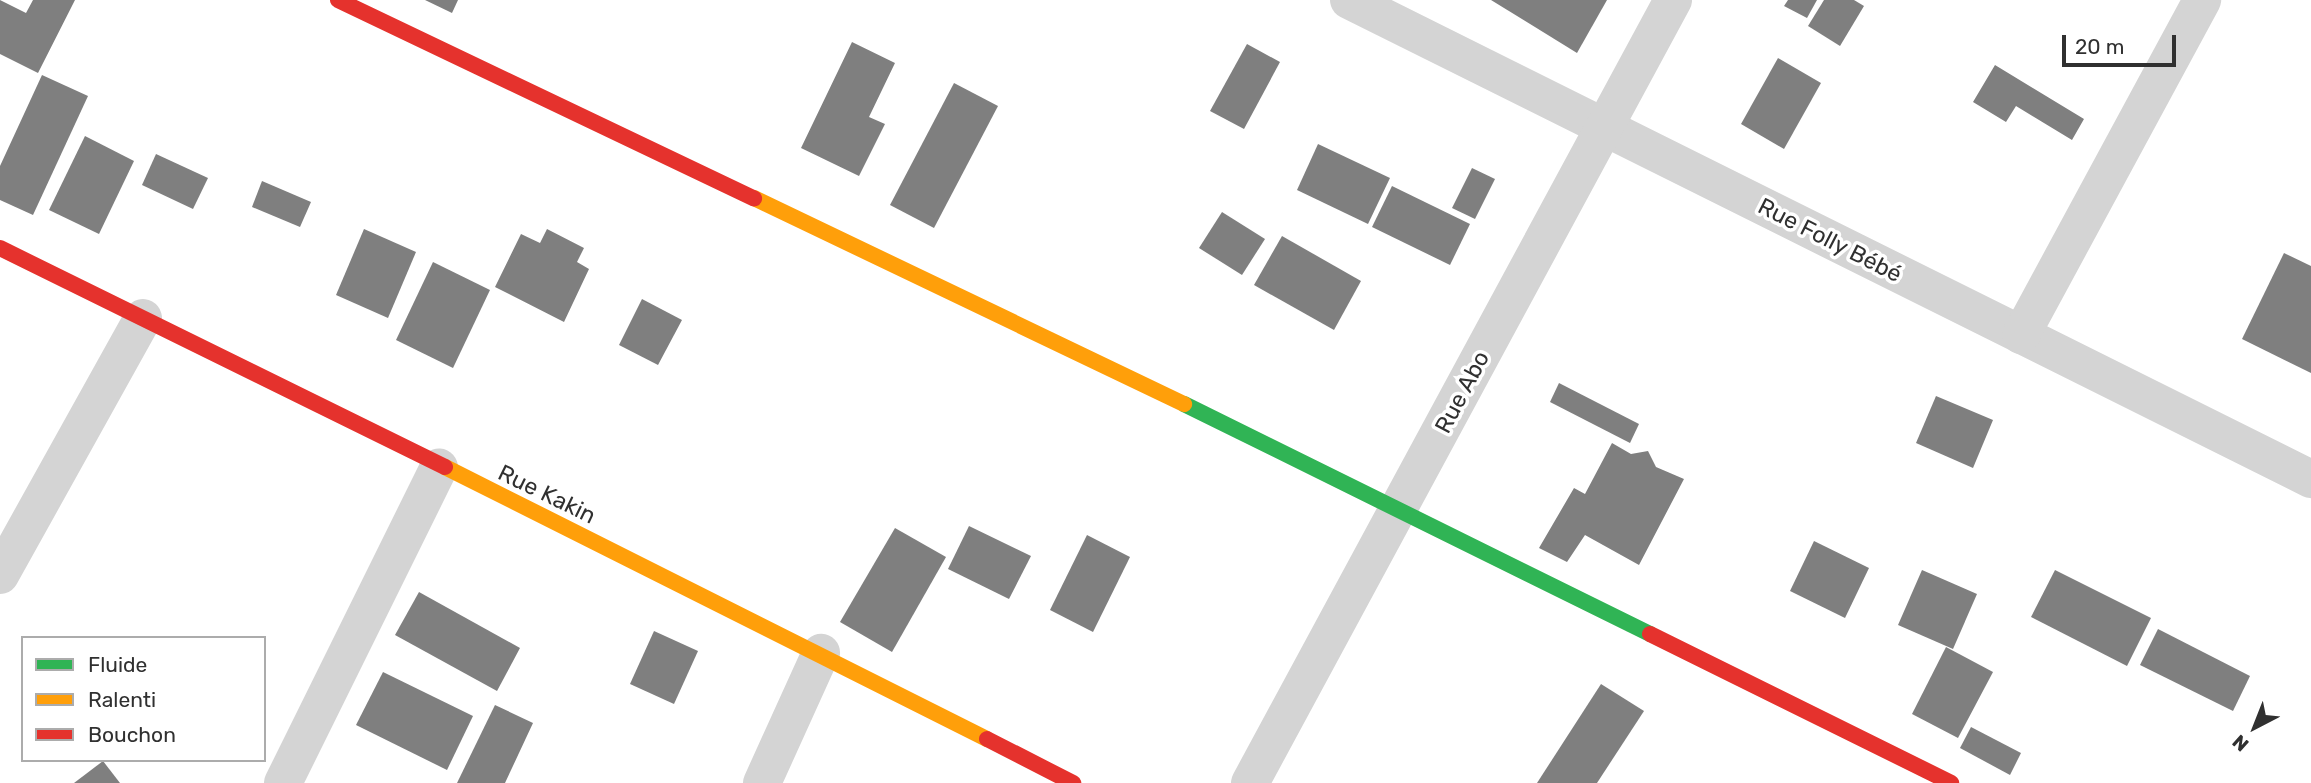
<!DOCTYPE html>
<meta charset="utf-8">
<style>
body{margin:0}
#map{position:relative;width:2311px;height:783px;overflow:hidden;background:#fff;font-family:Rubik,sans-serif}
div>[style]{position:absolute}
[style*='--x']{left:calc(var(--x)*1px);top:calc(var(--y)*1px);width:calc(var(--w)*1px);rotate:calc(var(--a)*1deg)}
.building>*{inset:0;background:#7f7f7f}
.street>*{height:38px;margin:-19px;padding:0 19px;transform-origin:19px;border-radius:19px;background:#d4d4d4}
.fast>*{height:16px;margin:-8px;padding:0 8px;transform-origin:8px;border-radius:8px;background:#30b455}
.slow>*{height:16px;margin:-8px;padding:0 8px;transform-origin:8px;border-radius:8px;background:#ff9f0a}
.jam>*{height:16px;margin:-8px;padding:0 8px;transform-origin:8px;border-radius:8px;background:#e5322d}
span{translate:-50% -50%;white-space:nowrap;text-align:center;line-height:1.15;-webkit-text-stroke:7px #fff;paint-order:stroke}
.street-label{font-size:23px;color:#303030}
.legend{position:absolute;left:21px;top:636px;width:245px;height:126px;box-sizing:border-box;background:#fff;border:2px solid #acacac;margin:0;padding:9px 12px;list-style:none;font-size:21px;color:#303030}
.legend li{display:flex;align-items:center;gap:14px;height:35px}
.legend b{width:35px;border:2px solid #acacac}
.north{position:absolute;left:2220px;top:692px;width:70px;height:70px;-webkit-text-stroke:5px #fff;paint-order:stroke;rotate:222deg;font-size:19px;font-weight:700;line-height:28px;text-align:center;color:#303030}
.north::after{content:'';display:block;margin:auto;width:24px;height:32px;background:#303030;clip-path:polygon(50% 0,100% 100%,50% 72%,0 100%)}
.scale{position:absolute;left:2062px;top:35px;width:114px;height:32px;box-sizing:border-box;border:4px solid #303030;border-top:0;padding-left:9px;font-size:21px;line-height:24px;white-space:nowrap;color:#303030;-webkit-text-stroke:5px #fff;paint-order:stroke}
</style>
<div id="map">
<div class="building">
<i style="clip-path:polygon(0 0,26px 13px,33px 0,75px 0,38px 73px,0 54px)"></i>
<i style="clip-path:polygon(425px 0,458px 0,452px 13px)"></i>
<i style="clip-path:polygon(1491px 0,1607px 0,1577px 53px)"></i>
<i style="clip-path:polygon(1788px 0,1817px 0,1807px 18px,1784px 6px)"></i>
<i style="clip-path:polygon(1824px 0,1854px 0,1864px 6px,1840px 46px,1808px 26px)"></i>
<i style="clip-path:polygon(852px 42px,895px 63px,869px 117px,885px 124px,859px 176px,801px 148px)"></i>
<i style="clip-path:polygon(1247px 44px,1280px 62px,1244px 129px,1210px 111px)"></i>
<i style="clip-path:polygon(1778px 58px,1821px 83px,1784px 149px,1741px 124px)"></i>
<i style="clip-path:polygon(1995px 65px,2084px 119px,2072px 140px,2016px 106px,2006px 122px,1973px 102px)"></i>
<i style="clip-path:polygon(42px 75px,88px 96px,33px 215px,0 200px,0 166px)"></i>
<i style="clip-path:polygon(954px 83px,998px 106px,934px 228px,890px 205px)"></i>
<i style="clip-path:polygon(85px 136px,134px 161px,99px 234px,49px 210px)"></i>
<i style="clip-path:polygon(1318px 144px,1390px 178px,1368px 224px,1297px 190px)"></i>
<i style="clip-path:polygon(156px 154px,208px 178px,193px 209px,142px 185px)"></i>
<i style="clip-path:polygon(1472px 168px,1495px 179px,1475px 219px,1452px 208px)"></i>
<i style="clip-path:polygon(262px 181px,311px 202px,300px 227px,252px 207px)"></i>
<i style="clip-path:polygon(1392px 186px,1470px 224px,1450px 265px,1372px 227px)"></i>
<i style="clip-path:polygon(1222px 212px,1265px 239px,1242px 275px,1199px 248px)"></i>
<i style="clip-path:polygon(364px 229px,416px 252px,388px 318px,336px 295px)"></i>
<i style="clip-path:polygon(547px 229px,584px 248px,577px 262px,589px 269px,564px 322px,495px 287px,521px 234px,540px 243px)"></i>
<i style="clip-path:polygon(1282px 236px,1361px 281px,1334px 330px,1254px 285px)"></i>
<i style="clip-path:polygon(2284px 253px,2311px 266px,2311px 373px,2242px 339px)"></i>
<i style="clip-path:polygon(433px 262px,490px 290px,453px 368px,396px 340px)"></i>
<i style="clip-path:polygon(642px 299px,682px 320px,658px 365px,619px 345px)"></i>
<i style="clip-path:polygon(1559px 383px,1639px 424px,1630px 443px,1550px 402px)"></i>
<i style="clip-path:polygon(1936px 396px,1993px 420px,1973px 468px,1916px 443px)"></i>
<i style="clip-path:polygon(1612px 443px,1631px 454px,1648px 451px,1656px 467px,1684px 479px,1639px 565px,1585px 535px,1567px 562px,1539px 548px,1574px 488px,1585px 494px)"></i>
<i style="clip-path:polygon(969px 526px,1031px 556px,1009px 599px,948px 569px)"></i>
<i style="clip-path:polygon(895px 528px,946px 557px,892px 652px,840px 622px)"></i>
<i style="clip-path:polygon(1087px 535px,1130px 557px,1093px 632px,1050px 610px)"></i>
<i style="clip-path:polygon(1814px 541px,1869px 568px,1845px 618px,1790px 591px)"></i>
<i style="clip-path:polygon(1922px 570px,1977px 594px,1953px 649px,1898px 625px)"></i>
<i style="clip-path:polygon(2055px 570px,2151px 618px,2127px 666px,2031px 617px)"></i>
<i style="clip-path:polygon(419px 592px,520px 648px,497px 691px,395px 635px)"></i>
<i style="clip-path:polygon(2158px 629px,2250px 676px,2233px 711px,2140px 665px)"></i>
<i style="clip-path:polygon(654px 631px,698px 651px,674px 704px,630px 684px)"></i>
<i style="clip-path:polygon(1946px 647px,1993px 672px,1958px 738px,1912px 714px)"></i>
<i style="clip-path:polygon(383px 672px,473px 716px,447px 770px,356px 725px)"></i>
<i style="clip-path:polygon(1601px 684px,1644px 711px,1597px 783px,1537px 783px)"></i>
<i style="clip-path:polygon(495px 705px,533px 723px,505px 783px,457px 783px)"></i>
<i style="clip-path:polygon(1971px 727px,2021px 753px,2010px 775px,1960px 748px)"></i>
<i style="clip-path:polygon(103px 761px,120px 783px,74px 783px)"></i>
</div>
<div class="street">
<i style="--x:1349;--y:0;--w:1075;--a:26.47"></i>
<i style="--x:2021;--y:335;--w:381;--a:-61.6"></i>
<i style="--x:0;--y:575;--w:294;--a:-60.9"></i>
<i style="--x:283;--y:783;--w:352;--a:-63.7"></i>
<i style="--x:762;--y:783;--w:143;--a:-65.6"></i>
<i style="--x:1250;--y:783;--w:890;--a:-61.62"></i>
</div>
<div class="fast">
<i style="--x:1184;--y:404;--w:520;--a:26.27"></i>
</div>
<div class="slow">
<i style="--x:754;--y:198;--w:477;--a:25.6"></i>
<i style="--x:445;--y:467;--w:606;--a:26.65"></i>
</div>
<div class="jam">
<i style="--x:338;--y:0;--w:461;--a:25.5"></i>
<i style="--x:0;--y:248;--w:496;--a:26.2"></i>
<i style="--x:1650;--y:634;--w:336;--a:26.3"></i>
<i style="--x:987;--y:739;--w:97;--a:27.1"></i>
</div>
<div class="street-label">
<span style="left:1830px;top:240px;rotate:27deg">Rue Folly Bébé</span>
<span style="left:1462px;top:392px;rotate:-62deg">Rue Abo</span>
<span style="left:547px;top:494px;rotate:26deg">Rue Kakin</span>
</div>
<ul class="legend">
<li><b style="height:9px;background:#30b455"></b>Fluide</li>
<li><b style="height:9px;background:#ff9f0a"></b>Ralenti</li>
<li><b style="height:9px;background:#e5322d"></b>Bouchon</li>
</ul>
<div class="north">N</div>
<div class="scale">20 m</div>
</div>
